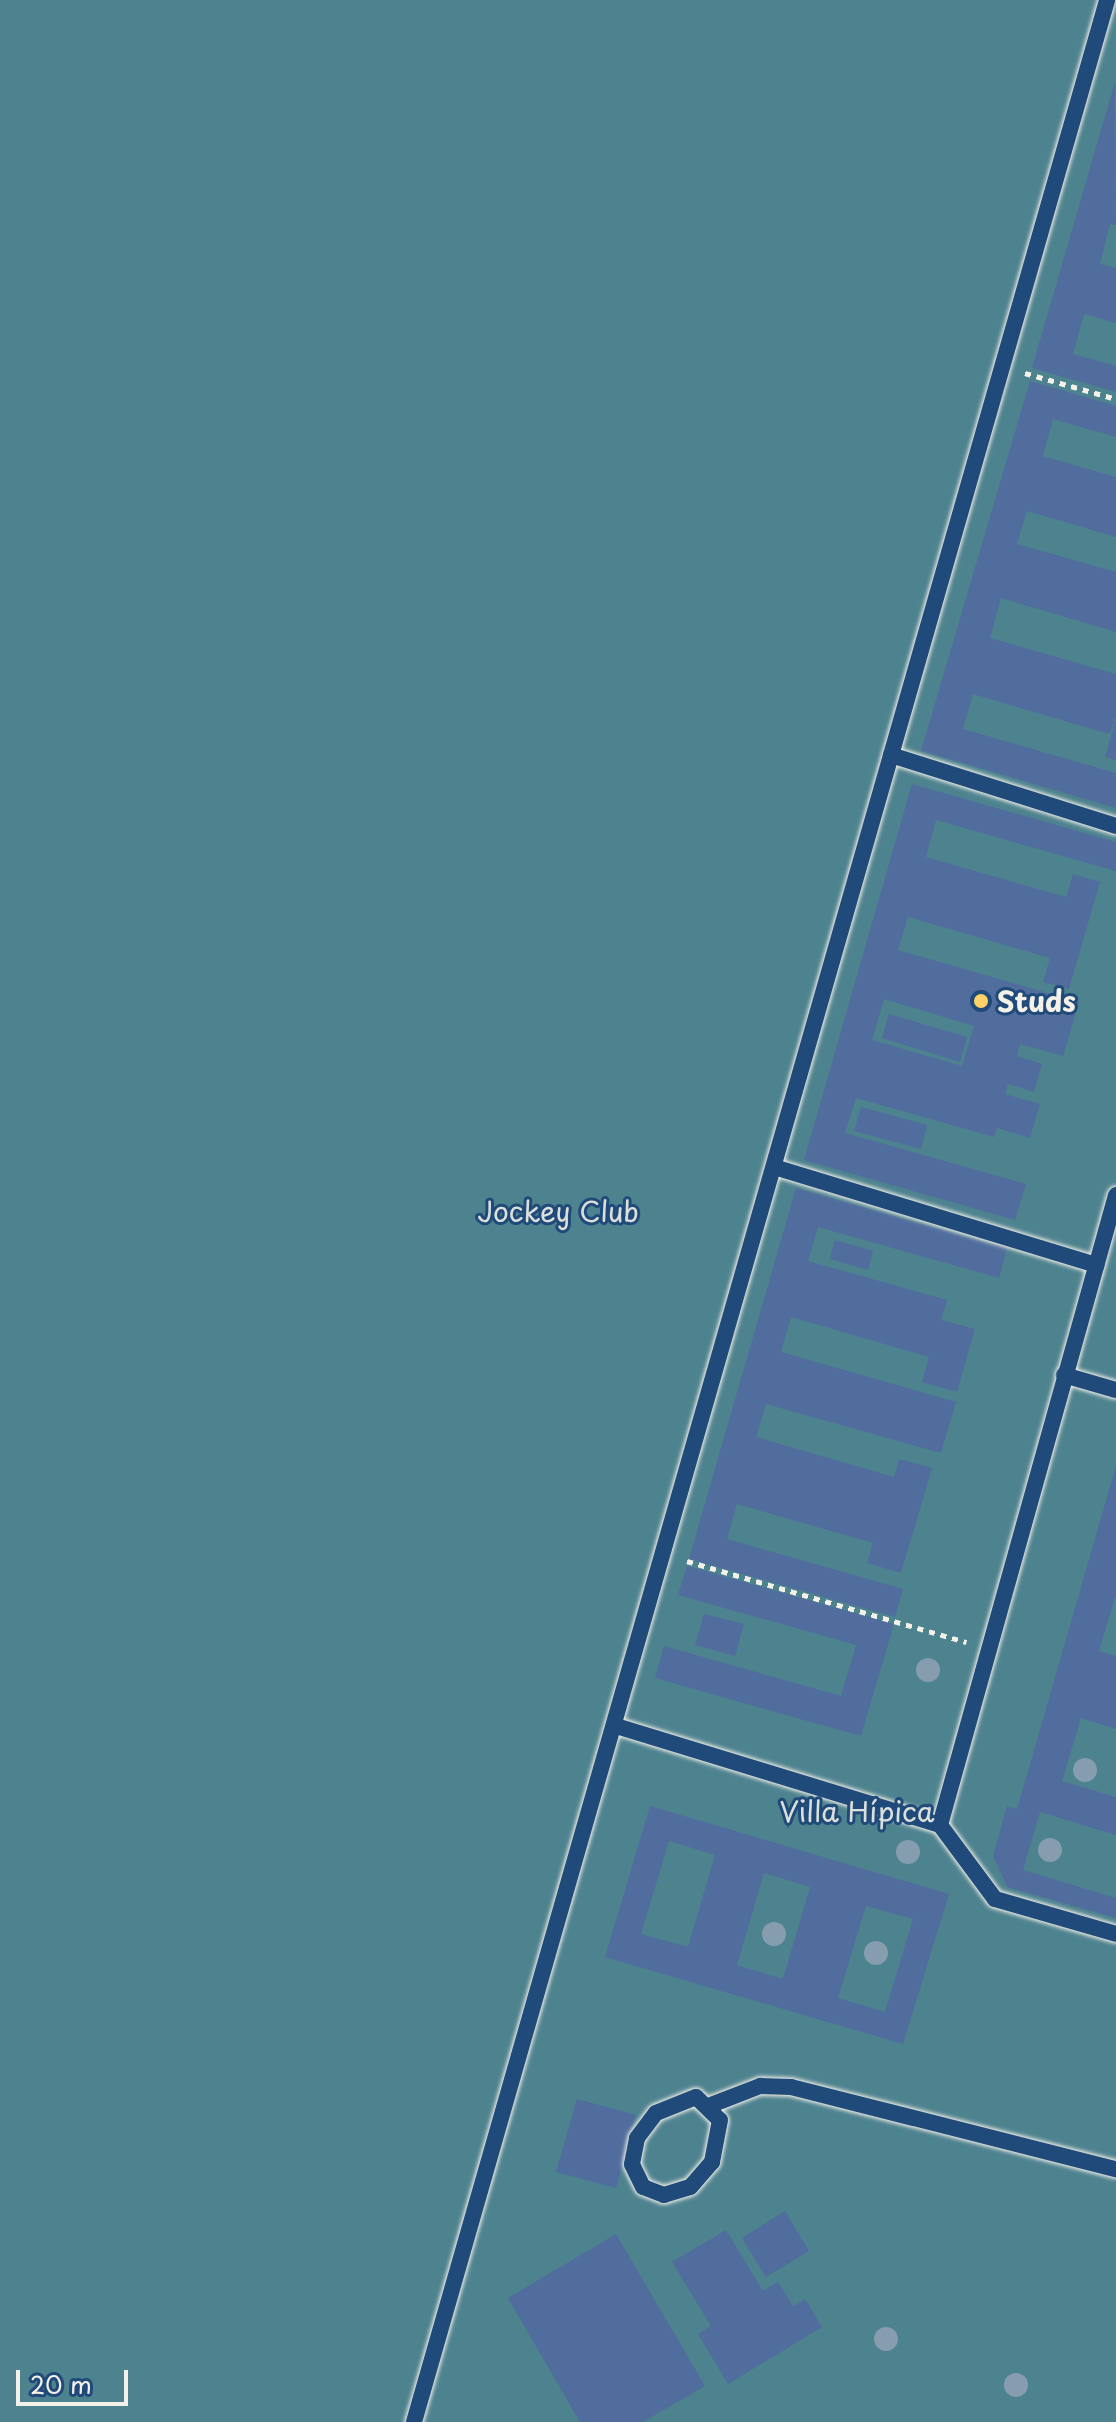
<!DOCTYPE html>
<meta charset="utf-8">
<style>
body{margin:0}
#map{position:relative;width:1116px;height:2422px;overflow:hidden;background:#1f4a7a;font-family:"Playpen Sans",sans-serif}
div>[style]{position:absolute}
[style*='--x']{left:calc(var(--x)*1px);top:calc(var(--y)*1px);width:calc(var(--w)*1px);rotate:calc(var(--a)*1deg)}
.green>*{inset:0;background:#4d828f}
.building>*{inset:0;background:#506d9d}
.path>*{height:5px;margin-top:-2.5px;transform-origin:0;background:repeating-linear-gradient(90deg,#f4f1e8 0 6px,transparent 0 12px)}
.roads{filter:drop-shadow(0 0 2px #f4f1e8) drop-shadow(0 0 2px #f4f1e8)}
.lane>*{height:16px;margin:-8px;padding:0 8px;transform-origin:8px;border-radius:8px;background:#1f4a7a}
.trees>*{width:24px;height:24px;margin:-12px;border-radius:50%;background:#869caf}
.dots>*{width:22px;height:22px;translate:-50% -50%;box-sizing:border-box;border:4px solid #1f4a7a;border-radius:50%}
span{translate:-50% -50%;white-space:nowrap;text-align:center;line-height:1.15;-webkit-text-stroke:6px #1f4a7a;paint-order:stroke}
.poi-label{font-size:28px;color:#f4f1e8;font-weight:700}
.left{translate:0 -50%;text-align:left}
.park-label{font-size:28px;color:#dbe0db}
.scale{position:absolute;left:16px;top:2370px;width:112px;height:36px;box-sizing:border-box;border:4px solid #f4f1e8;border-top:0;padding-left:10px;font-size:24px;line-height:28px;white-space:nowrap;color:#f4f1e8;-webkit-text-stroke:6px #1f4a7a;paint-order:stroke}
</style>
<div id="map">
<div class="green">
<i style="clip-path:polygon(0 0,1116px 0,1116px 2422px,0 2422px)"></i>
</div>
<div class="building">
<i style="clip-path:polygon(1115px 82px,1116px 225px,1110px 224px,1100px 264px,1116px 268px,1116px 323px,1084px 314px,1073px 354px,1116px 366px,1116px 392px,1032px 368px)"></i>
<i style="clip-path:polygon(1030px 381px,1116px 406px,1116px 437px,1053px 419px,1043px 456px,1116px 477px,1116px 537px,1027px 511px,1017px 544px,1116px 572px,1116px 632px,1001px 598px,990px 638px,1116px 674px,1116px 718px,1109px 734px,973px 694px,963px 729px,1116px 773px,1116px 808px,921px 751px)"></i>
<i style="clip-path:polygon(1115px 722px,1116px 722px,1116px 760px,1105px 757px)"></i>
<i style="clip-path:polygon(evenodd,912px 784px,1116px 842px,1116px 871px,936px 820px,926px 857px,1066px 897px,1073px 874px,1100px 882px,1069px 989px,1043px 982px,1050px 958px,908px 917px,898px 950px,1079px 1002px,1063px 1056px,1020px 1044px,1017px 1056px,1042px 1064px,1034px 1092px,1008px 1084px,1005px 1094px,1040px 1104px,1030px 1138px,997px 1128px,994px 1137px,856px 1098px,845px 1133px,1026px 1184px,1015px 1220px,804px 1160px,912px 784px,884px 999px,974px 1026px,962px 1066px,872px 1040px,884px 999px)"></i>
<i style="clip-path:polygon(889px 1014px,967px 1037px,960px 1062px,882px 1038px)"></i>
<i style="clip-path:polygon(861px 1107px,927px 1125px,921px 1149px,854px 1131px)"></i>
<i style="clip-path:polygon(796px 1188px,1007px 1248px,999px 1278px,818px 1227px,808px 1261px,947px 1300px,941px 1320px,975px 1329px,957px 1392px,922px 1382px,929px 1357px,791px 1317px,781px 1352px,956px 1402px,941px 1453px,766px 1404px,756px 1437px,894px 1477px,899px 1459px,932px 1468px,901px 1573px,867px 1563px,873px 1543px,737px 1504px,727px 1539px,903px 1589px,895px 1617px,689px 1559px)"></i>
<i style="clip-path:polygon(835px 1240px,873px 1251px,868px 1270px,830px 1259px)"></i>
<i style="clip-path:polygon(1116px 1466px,1116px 1595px,1099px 1651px,1116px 1656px,1116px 1729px,1081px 1718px,1062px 1781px,1116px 1797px,1116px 1835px,1040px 1812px,1023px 1870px,1116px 1898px,1116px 1918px,1007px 1887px,993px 1856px,1007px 1806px,1017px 1809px)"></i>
<i style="clip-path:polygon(687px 1566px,894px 1624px,861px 1736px,655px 1678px,664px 1646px,841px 1696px,856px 1645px,678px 1595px)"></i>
<i style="clip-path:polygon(704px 1614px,744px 1624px,735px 1656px,695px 1645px)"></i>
<i style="clip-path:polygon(evenodd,650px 1806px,949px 1894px,903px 2044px,605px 1957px,650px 1806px,669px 1841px,715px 1855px,688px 1947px,641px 1934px,669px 1841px,650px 1806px,764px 1873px,810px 1887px,783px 1979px,737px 1965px,764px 1873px,650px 1806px,866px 1906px,913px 1919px,885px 2012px,838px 1998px,866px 1906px)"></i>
<i style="clip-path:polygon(577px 2099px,636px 2115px,616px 2188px,556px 2172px)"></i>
<i style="clip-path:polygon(785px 2211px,809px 2251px,766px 2277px,742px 2238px)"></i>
<i style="clip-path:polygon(726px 2230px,763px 2291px,778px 2282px,793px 2306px,805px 2299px,822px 2327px,728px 2384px,698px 2334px,711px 2326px,672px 2262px)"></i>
<i style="clip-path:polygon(616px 2234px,705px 2386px,643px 2422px,580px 2422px,508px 2298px)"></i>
</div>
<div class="path">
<i style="--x:1025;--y:373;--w:95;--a:15.9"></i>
<i style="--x:687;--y:1561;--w:291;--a:16.2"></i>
</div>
<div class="roads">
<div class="lane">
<i style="--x:891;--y:755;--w:236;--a:17.5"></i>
<i style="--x:774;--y:1167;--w:337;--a:16.9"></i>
<i style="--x:1064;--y:1375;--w:54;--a:16.1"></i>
<i style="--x:616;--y:1726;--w:339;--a:17"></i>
<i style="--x:940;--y:1825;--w:92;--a:53.4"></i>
<i style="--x:995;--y:1899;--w:126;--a:16.1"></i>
<i style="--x:940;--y:1825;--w:654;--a:-74.39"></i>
<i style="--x:696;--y:2097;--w:33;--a:44"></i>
<i style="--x:720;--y:2120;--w:43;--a:100.8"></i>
<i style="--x:712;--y:2162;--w:33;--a:131"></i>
<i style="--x:690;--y:2187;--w:27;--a:163"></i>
<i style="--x:664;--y:2195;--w:22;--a:-159"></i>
<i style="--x:643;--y:2187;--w:25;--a:-116"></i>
<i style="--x:632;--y:2164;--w:26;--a:-79"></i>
<i style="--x:637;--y:2138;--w:31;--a:-53"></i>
<i style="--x:656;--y:2113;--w:43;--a:-21.8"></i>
<i style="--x:711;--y:2105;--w:53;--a:-21.2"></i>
<i style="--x:760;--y:2086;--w:31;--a:2"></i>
<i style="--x:791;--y:2087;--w:335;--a:14.2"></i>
<i style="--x:414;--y:2422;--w:2519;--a:-74.03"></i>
</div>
</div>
<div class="trees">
<i style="left:928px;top:1670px"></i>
<i style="left:1085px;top:1770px"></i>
<i style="left:1050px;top:1850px"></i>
<i style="left:908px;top:1852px"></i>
<i style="left:774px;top:1934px"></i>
<i style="left:876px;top:1953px"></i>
<i style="left:886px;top:2339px"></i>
<i style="left:1016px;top:2385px"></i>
</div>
<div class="dots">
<i style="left:981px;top:1001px;background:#ffd166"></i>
</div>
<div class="poi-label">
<span class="left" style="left:997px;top:1001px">Studs</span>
</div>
<div class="park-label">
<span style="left:558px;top:1211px">Jockey Club</span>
<span style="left:857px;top:1811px">Villa Hípica</span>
</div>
<div class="scale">20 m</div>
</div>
